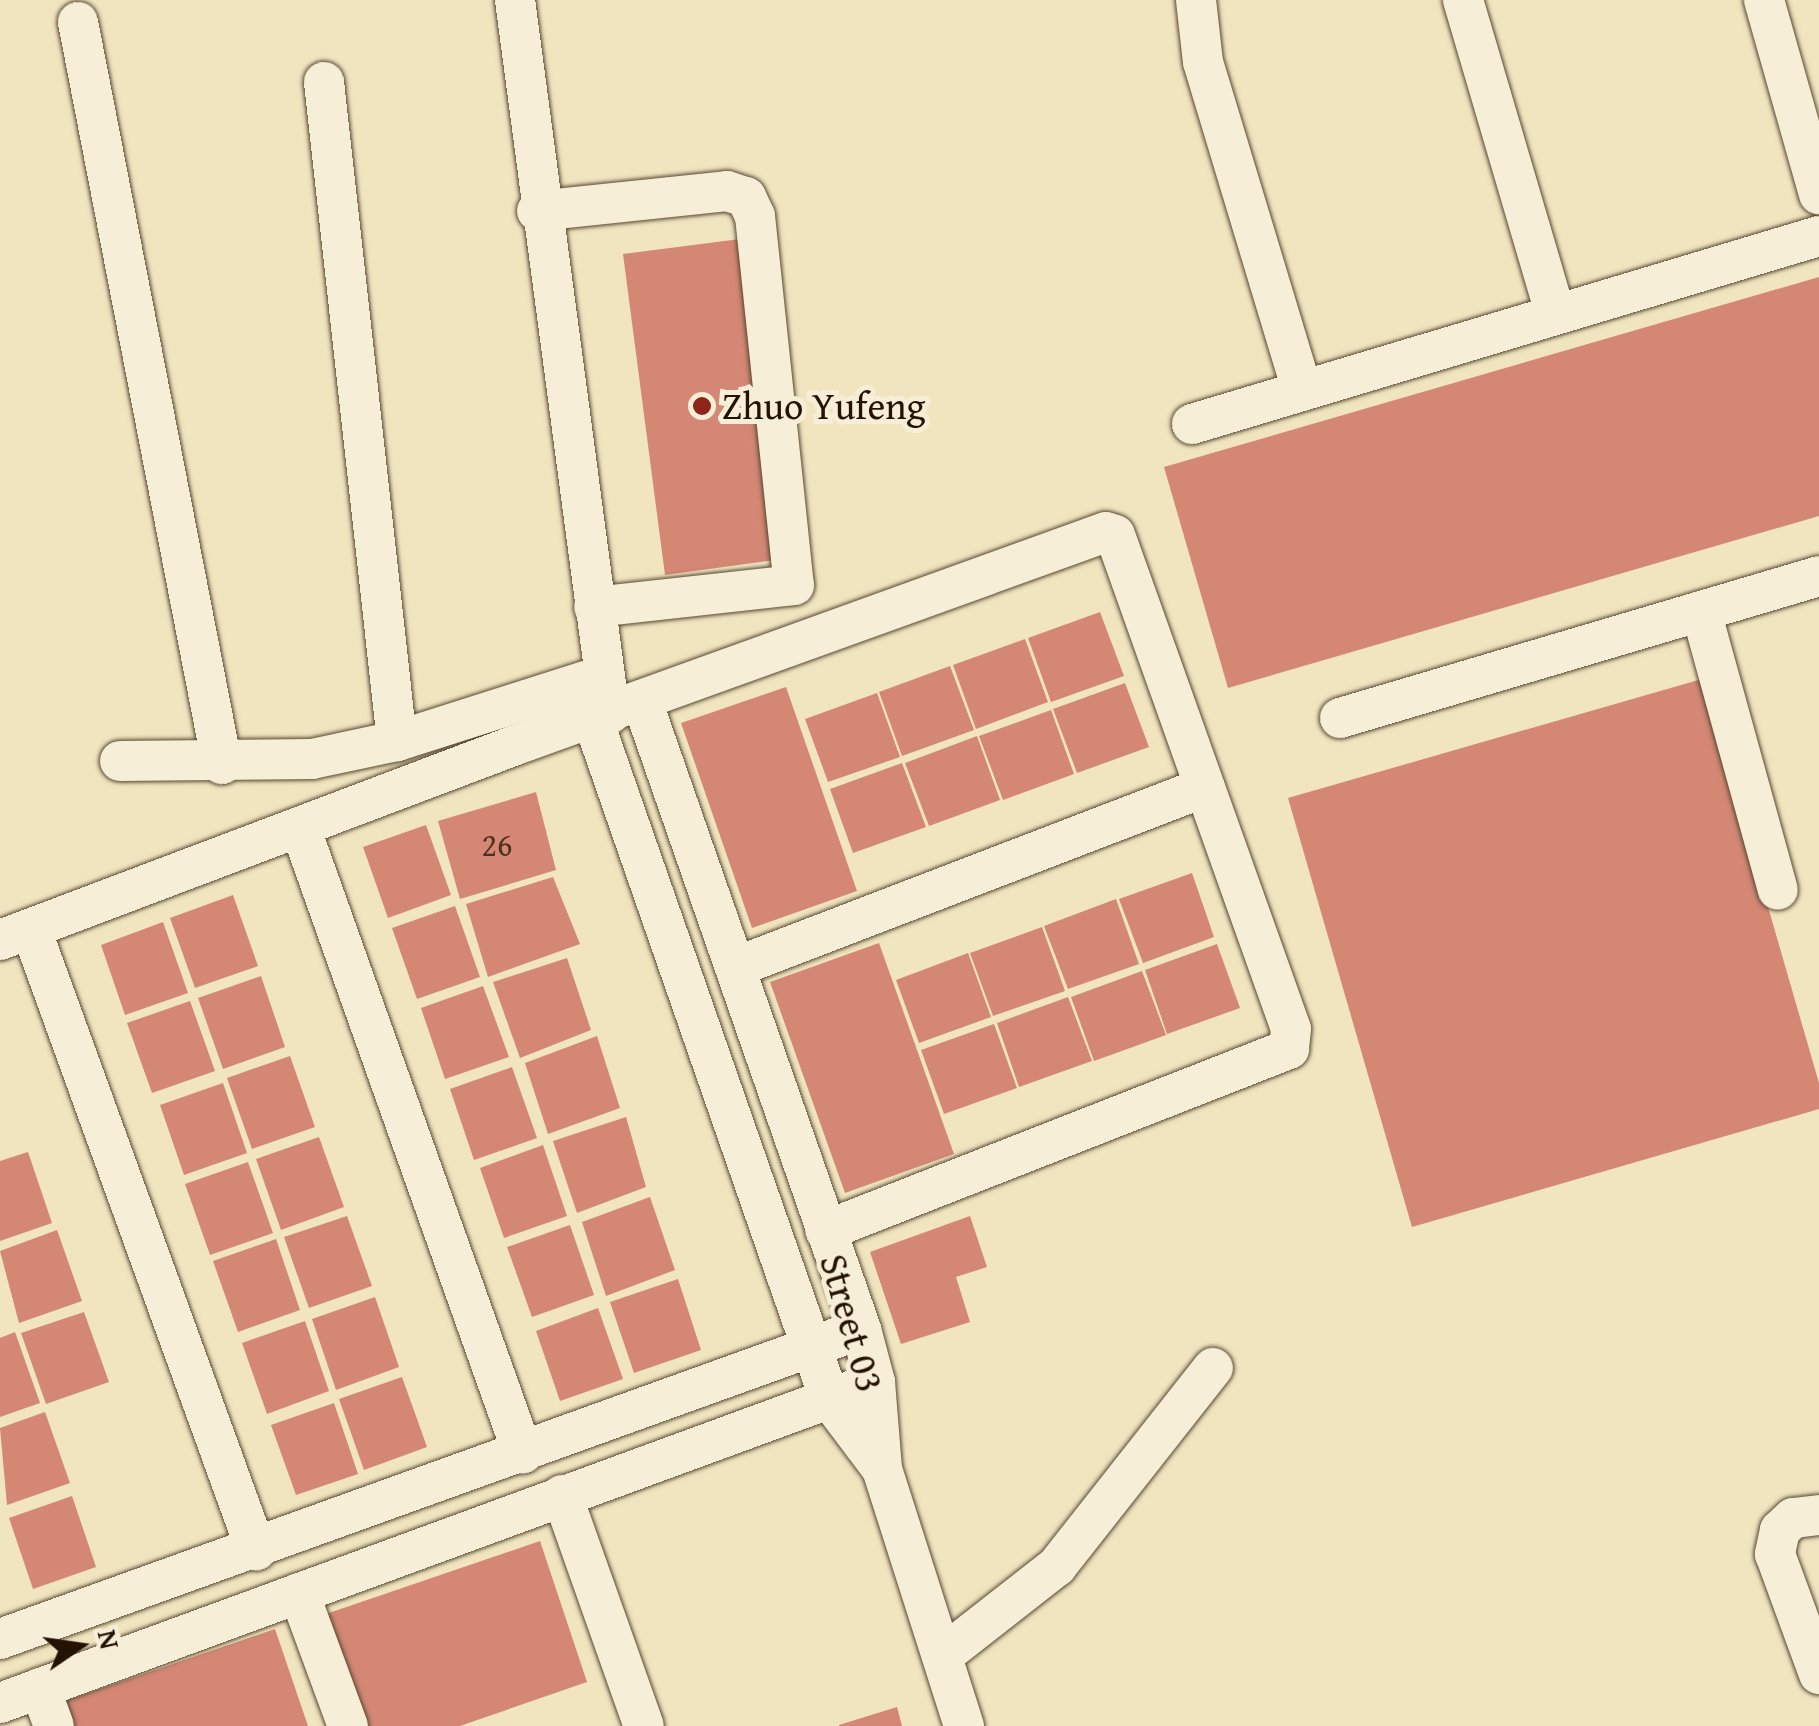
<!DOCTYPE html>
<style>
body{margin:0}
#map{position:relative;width:1819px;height:1726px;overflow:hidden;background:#f1e5c0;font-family:"Gentium Book Plus",serif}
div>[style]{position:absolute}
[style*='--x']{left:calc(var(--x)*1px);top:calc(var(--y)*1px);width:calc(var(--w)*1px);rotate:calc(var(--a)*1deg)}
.building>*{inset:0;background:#d38774}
.roads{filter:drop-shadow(0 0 2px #574832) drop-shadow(0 0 2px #574832)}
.minor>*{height:40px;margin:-20px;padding:0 20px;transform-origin:20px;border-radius:20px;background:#f6eed6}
.dots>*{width:28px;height:28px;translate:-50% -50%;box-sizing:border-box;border:5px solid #f6eed6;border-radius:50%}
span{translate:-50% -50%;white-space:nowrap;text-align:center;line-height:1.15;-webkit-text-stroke:10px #f6eed6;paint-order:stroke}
.number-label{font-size:32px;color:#50301f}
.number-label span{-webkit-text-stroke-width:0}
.poi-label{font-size:38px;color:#241303}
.left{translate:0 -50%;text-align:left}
.street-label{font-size:38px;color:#241303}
.north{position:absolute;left:30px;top:1596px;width:100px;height:100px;-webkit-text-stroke:8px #f6eed6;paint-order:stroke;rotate:77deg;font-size:28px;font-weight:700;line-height:40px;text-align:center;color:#241303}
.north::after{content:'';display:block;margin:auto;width:35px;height:45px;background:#241303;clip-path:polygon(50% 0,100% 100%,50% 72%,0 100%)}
</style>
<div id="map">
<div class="building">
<i style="clip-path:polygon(740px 239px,782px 559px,665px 575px,623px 254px)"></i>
<i style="clip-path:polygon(1819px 277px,1819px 516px,1228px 688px,1164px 467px)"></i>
<i style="clip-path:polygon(1100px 612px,1124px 676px,1051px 702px,1028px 638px)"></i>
<i style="clip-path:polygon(1025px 639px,1048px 702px,976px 729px,953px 665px)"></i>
<i style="clip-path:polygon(950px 666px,974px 730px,902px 756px,879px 692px)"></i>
<i style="clip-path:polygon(1702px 679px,1819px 1083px,1819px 1109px,1412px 1227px,1288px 798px)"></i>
<i style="clip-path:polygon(1125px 683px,1149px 747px,1077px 773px,1053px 709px)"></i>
<i style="clip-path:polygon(786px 687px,857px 891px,752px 928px,681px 723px)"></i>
<i style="clip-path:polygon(877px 693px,900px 757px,828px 782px,805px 719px)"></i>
<i style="clip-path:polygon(1051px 710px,1074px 774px,1003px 800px,979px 736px)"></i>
<i style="clip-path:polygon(977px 736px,1000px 800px,929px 826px,905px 763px)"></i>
<i style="clip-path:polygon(902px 763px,926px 827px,853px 853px,830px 789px)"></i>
<i style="clip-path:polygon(536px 792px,556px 870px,460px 899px,438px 821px)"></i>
<i style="clip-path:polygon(426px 825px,451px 895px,388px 918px,363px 847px)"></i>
<i style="clip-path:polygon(1192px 873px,1214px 937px,1143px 963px,1119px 899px)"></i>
<i style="clip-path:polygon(553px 877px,580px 944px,488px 977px,466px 904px)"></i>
<i style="clip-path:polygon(233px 895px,258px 966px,195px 988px,170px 918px)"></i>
<i style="clip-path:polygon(1116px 899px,1139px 964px,1068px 989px,1044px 926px)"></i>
<i style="clip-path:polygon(455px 906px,480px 977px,417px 999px,392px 928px)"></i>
<i style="clip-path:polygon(163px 922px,188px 993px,125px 1015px,101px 945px)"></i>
<i style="clip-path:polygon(1042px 927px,1065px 991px,993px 1016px,970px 953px)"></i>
<i style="clip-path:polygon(879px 943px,954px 1154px,845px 1193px,770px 982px)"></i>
<i style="clip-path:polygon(1217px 944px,1240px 1008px,1167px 1034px,1145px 970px)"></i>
<i style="clip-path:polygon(968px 953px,991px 1017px,919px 1043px,896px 980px)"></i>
<i style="clip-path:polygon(567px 958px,591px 1030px,520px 1058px,493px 982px)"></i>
<i style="clip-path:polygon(1142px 971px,1166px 1035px,1094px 1061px,1071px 997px)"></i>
<i style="clip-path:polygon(261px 976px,285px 1047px,223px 1069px,198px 998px)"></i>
<i style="clip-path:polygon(483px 986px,509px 1057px,445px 1079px,421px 1008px)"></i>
<i style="clip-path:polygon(1068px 997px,1092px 1061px,1019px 1087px,997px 1023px)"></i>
<i style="clip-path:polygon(190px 1001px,215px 1071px,152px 1093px,127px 1023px)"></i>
<i style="clip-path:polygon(994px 1024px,1017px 1088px,944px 1114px,921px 1050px)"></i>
<i style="clip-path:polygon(597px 1036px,620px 1108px,548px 1134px,525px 1063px)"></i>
<i style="clip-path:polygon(290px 1056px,315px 1127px,252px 1149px,227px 1078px)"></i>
<i style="clip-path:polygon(512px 1067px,537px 1138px,474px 1160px,450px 1089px)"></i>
<i style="clip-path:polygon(223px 1083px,247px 1153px,184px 1175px,160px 1105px)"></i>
<i style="clip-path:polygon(626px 1117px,646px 1187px,577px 1213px,553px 1141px)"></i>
<i style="clip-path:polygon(319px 1137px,344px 1207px,281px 1230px,256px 1159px)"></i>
<i style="clip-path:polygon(543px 1145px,567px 1216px,504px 1238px,480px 1168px)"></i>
<i style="clip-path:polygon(28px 1152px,52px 1223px,0 1241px,0 1161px)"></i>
<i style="clip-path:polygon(248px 1162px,273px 1233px,210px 1255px,185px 1184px)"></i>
<i style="clip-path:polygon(650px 1197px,675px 1270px,606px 1296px,582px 1222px)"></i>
<i style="clip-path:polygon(347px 1216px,372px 1286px,309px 1308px,284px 1237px)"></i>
<i style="clip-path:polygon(970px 1216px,987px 1267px,956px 1277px,970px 1322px,901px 1344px,870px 1252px)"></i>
<i style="clip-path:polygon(570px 1225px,594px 1295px,532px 1317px,507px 1247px)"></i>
<i style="clip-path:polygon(57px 1230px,82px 1301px,19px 1323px,0 1251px)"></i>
<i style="clip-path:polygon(276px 1239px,300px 1310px,238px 1332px,213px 1261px)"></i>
<i style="clip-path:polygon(678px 1279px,701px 1350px,634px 1373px,610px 1302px)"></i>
<i style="clip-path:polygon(375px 1297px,399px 1367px,336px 1390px,312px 1319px)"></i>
<i style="clip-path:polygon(598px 1308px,623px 1379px,560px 1401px,536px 1331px)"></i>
<i style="clip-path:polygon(84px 1312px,109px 1382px,46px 1404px,21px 1333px)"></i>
<i style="clip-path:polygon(305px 1321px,329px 1391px,267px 1414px,242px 1343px)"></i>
<i style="clip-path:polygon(15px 1332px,40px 1403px,0 1417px,0 1338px)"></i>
<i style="clip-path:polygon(402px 1377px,427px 1447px,364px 1470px,339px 1399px)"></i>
<i style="clip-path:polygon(334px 1403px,358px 1474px,296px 1495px,271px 1425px)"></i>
<i style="clip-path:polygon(45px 1412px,70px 1483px,7px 1505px,0 1428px)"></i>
<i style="clip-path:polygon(72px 1496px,96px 1567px,33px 1589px,9px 1518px)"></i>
<i style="clip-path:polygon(540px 1541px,587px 1682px,460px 1726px,361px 1726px,323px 1615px)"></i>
<i style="clip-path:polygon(275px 1629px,308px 1726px,67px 1726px,59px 1703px)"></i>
<i style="clip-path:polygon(897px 1707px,902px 1726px,839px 1726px,839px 1725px)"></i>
</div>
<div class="roads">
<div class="minor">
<i style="--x:515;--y:0;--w:720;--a:82.42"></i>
<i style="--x:1196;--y:0;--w:62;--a:83.6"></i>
<i style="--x:1203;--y:62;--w:343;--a:73.2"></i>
<i style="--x:1463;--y:0;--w:323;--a:73.6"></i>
<i style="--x:1764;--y:0;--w:202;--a:74.2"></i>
<i style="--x:78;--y:22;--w:756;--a:79.02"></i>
<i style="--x:324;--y:82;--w:663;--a:83.68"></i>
<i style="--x:537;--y:211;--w:191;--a:-6"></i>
<i style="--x:727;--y:191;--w:20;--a:18"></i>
<i style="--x:746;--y:197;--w:21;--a:65"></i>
<i style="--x:755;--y:216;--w:371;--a:84"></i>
<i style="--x:794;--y:585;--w:201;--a:173.7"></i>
<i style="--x:1192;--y:424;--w:655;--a:-16.69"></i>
<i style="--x:1701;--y:611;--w:289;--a:74.6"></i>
<i style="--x:642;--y:701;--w:665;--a:70.78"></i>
<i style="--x:861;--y:1329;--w:55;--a:75.2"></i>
<i style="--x:875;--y:1382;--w:87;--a:85.4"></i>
<i style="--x:882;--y:1469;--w:270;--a:72.3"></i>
<i style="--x:1340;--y:718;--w:500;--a:-16.5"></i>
<i style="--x:593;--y:720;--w:720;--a:70.79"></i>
<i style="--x:830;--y:1400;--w:86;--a:53"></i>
<i style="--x:120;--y:761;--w:192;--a:-0.6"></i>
<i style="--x:312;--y:759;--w:87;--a:-12"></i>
<i style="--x:397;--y:741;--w:217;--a:-17.7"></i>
<i style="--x:300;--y:827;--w:665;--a:70.42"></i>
<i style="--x:31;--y:929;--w:661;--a:70.08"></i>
<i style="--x:0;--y:940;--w:548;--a:-20.71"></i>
<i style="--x:513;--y:746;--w:630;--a:-19.84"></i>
<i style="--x:1106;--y:532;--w:9;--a:18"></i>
<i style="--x:1115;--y:535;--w:524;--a:70.39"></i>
<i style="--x:1291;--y:1029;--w:20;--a:96"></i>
<i style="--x:1289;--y:1049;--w:498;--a:158.6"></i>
<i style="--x:736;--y:967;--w:502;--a:-21"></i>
<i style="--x:562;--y:1495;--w:245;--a:70.5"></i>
<i style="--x:1819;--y:1515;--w:26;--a:173"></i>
<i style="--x:1793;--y:1518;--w:18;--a:137"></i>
<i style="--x:1780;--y:1530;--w:25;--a:102"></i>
<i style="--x:1775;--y:1554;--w:128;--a:69.9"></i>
<i style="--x:299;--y:1593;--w:142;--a:69.8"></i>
<i style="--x:0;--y:1639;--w:915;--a:-19.8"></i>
<i style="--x:942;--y:1656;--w:146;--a:-38"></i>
<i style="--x:1057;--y:1566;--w:252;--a:-51.8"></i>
<i style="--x:40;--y:1688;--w:40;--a:69.8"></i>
<i style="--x:0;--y:1703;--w:932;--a:-20.15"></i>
</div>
</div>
<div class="dots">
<i style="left:702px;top:406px;background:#8f2418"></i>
</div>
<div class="number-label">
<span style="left:497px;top:845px">26</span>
</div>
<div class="poi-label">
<span class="left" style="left:722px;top:406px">Zhuo Yufeng</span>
</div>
<div class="street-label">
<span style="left:852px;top:1323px;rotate:74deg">Street 03</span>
</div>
<div class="north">N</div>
</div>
